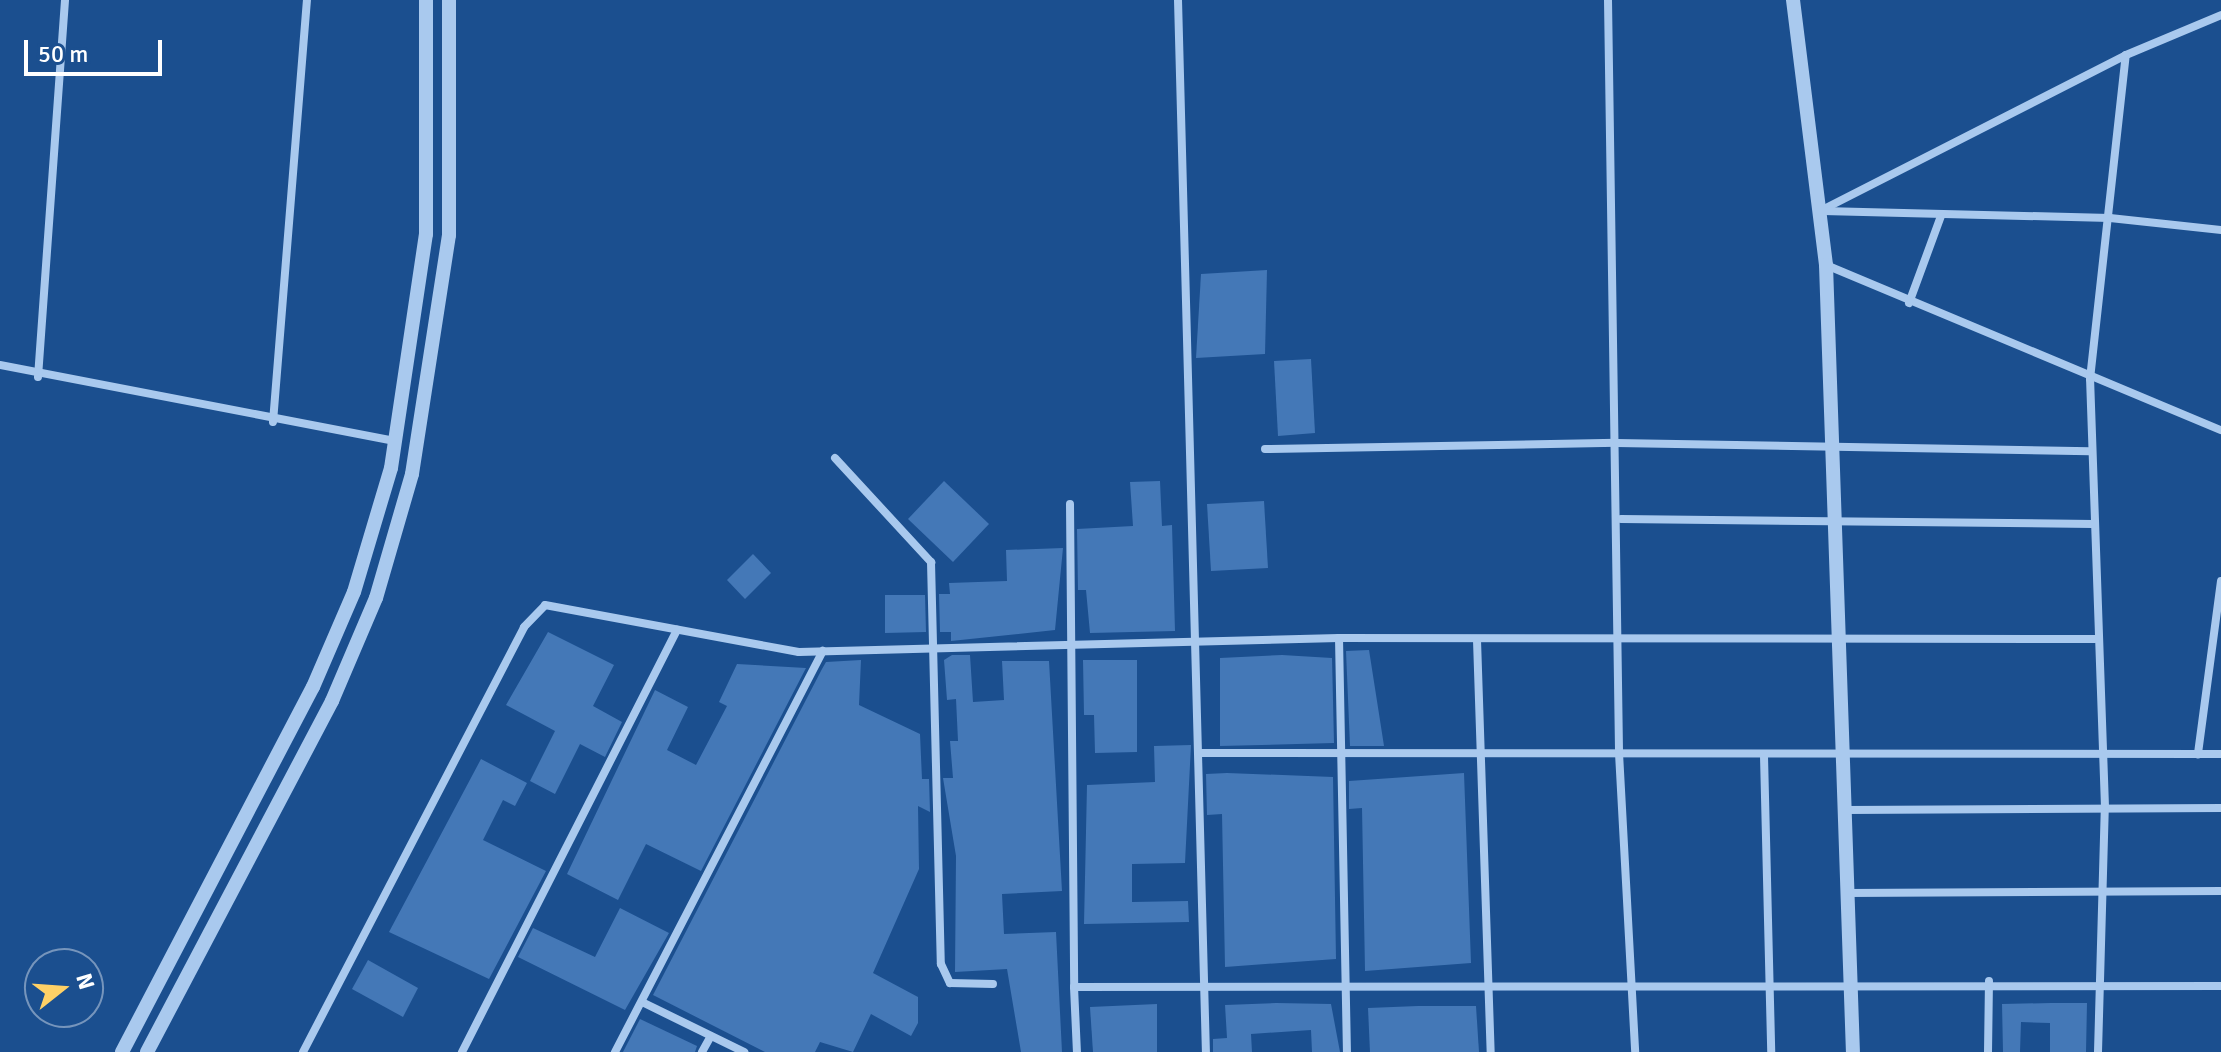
<!DOCTYPE html>
<style>
body{margin:0}
#map{position:relative;width:2221px;height:1052px;overflow:hidden;background:#1b4f8f;font-family:Signika,sans-serif}
div>[style]{position:absolute}
[style*='--x']{left:calc(var(--x)*1px);top:calc(var(--y)*1px);width:calc(var(--w)*1px);rotate:calc(var(--a)*1deg)}
.building>*{inset:0;background:#4478b7}
.minor>*{height:8px;margin:-4px;padding:0 4px;transform-origin:4px;border-radius:4px;background:#a9c9ee}
.tertiary>*{height:14px;margin:-7px;padding:0 7px;transform-origin:7px;border-radius:7px;background:#a9c9ee}
span{translate:-50% -50%;white-space:nowrap;text-align:center;line-height:1.15;-webkit-text-stroke:8px #1b4f8f;paint-order:stroke}
.north{position:absolute;left:24px;top:948px;width:80px;height:80px;box-sizing:border-box;background:#1b4f8f;border:2px solid #7695bc;border-radius:50%;rotate:73deg;font-size:22px;font-weight:700;line-height:32px;text-align:center;color:#fff}
.north::after{content:'';display:block;margin:auto;width:28px;height:36px;background:#ffd166;clip-path:polygon(50% 0,100% 100%,50% 72%,0 100%)}
.scale{position:absolute;left:24px;top:40px;width:138px;height:36px;box-sizing:border-box;border:4px solid #fff;border-top:0;padding-left:10px;font-size:24px;line-height:28px;white-space:nowrap;color:#fff;-webkit-text-stroke:6px #1b4f8f;paint-order:stroke}
</style>
<div id="map">
<div class="building">
<i style="clip-path:polygon(1267px 270px,1265px 354px,1196px 358px,1201px 274px)"></i>
<i style="clip-path:polygon(1311px 359px,1315px 433px,1278px 436px,1274px 361px)"></i>
<i style="clip-path:polygon(944px 481px,989px 524px,953px 562px,908px 519px)"></i>
<i style="clip-path:polygon(1160px 481px,1162px 526px,1172px 525px,1175px 631px,1090px 633px,1086px 590px,1078px 590px,1077px 529px,1133px 526px,1130px 482px)"></i>
<i style="clip-path:polygon(1264px 501px,1268px 568px,1211px 571px,1207px 504px)"></i>
<i style="clip-path:polygon(1063px 548px,1055px 630px,951px 641px,951px 632px,940px 632px,939px 594px,950px 594px,949px 583px,1007px 581px,1006px 550px)"></i>
<i style="clip-path:polygon(753px 554px,771px 573px,745px 599px,727px 580px)"></i>
<i style="clip-path:polygon(885px 595px,925px 595px,926px 632px,885px 633px)"></i>
<i style="clip-path:polygon(548px 632px,614px 665px,593px 706px,622px 722px,605px 757px,580px 744px,555px 794px,530px 781px,555px 731px,506px 705px)"></i>
<i style="clip-path:polygon(1369px 650px,1384px 746px,1350px 746px,1346px 651px)"></i>
<i style="clip-path:polygon(952px 655px,970px 655px,973px 702px,1004px 700px,1002px 661px,1049px 661px,1062px 891px,1002px 894px,1004px 934px,1056px 932px,1062px 1052px,1021px 1052px,1007px 969px,955px 972px,956px 856px,943px 778px,953px 778px,950px 741px,958px 741px,956px 699px,947px 700px,944px 660px)"></i>
<i style="clip-path:polygon(1282px 655px,1332px 658px,1334px 743px,1220px 746px,1220px 658px)"></i>
<i style="clip-path:polygon(861px 660px,859px 705px,920px 734px,922px 779px,929px 779px,930px 812px,918px 806px,919px 869px,873px 973px,918px 997px,918px 1023px,911px 1036px,871px 1014px,853px 1052px,820px 1042px,815px 1052px,765px 1052px,653px 995px,822px 669px,826px 662px)"></i>
<i style="clip-path:polygon(1083px 660px,1137px 660px,1137px 752px,1095px 753px,1094px 715px,1084px 715px)"></i>
<i style="clip-path:polygon(737px 664px,806px 668px,701px 871px,646px 844px,618px 900px,567px 874px,655px 690px,688px 707px,667px 750px,696px 765px,727px 706px,719px 702px)"></i>
<i style="clip-path:polygon(1191px 745px,1185px 863px,1132px 864px,1132px 902px,1188px 901px,1189px 922px,1084px 924px,1087px 785px,1155px 782px,1154px 746px)"></i>
<i style="clip-path:polygon(481px 759px,527px 783px,515px 806px,503px 800px,483px 840px,546px 871px,489px 979px,389px 932px)"></i>
<i style="clip-path:polygon(1227px 773px,1333px 777px,1336px 959px,1225px 967px,1222px 814px,1207px 815px,1206px 774px)"></i>
<i style="clip-path:polygon(1464px 773px,1471px 963px,1365px 971px,1362px 808px,1349px 809px,1349px 781px)"></i>
<i style="clip-path:polygon(620px 908px,669px 933px,625px 1010px,518px 957px,533px 928px,595px 957px)"></i>
<i style="clip-path:polygon(368px 960px,418px 988px,403px 1017px,352px 989px)"></i>
<i style="clip-path:polygon(1276px 1003px,1331px 1004px,1340px 1052px,1312px 1052px,1311px 1030px,1251px 1034px,1252px 1052px,1213px 1052px,1213px 1039px,1227px 1038px,1225px 1005px)"></i>
<i style="clip-path:polygon(2051px 1003px,2087px 1003px,2086px 1052px,2050px 1052px,2050px 1023px,2021px 1022px,2020px 1052px,2003px 1052px,2002px 1004px)"></i>
<i style="clip-path:polygon(1157px 1004px,1157px 1052px,1093px 1052px,1090px 1007px)"></i>
<i style="clip-path:polygon(1418px 1006px,1476px 1006px,1479px 1052px,1370px 1052px,1368px 1008px)"></i>
<i style="clip-path:polygon(640px 1019px,697px 1046px,695px 1052px,623px 1052px)"></i>
</div>
<div class="minor">
<i style="--x:1178;--y:0;--w:1052;--a:88.48"></i>
<i style="--x:1608;--y:0;--w:753;--a:89.16"></i>
<i style="--x:1619;--y:753;--w:299;--a:86.9"></i>
<i style="--x:1820;--y:211;--w:343;--a:-27"></i>
<i style="--x:2126;--y:55;--w:103;--a:-22.8"></i>
<i style="--x:1823;--y:211;--w:287;--a:1.4"></i>
<i style="--x:2110;--y:218;--w:112;--a:6.2"></i>
<i style="--x:1826;--y:265;--w:428;--a:22.7"></i>
<i style="--x:1909;--y:303;--w:93;--a:-69.8"></i>
<i style="--x:0;--y:365;--w:402;--a:10.9"></i>
<i style="--x:38;--y:377;--w:378;--a:-85.9"></i>
<i style="--x:273;--y:422;--w:423;--a:-85.4"></i>
<i style="--x:1265;--y:449;--w:352;--a:-1"></i>
<i style="--x:1617;--y:443;--w:473;--a:1"></i>
<i style="--x:835;--y:458;--w:142;--a:47.3"></i>
<i style="--x:931;--y:562;--w:402;--a:88.6"></i>
<i style="--x:941;--y:964;--w:21;--a:65"></i>
<i style="--x:950;--y:983;--w:43;--a:1.3"></i>
<i style="--x:1070;--y:504;--w:483;--a:89.5"></i>
<i style="--x:1074;--y:987;--w:1147;--a:-0.05"></i>
<i style="--x:1621;--y:519;--w:472;--a:0.6"></i>
<i style="--x:2221;--y:581;--w:175;--a:97.6"></i>
<i style="--x:2198;--y:754;--w:23;--a:0"></i>
<i style="--x:1339;--y:638;--w:414;--a:88.9"></i>
<i style="--x:1477;--y:640;--w:412;--a:88.1"></i>
<i style="--x:1199;--y:753;--w:999;--a:0.06"></i>
<i style="--x:1764;--y:756;--w:296;--a:88.6"></i>
<i style="--x:1845;--y:810;--w:376;--a:-0.3"></i>
<i style="--x:1847;--y:893;--w:374;--a:-0.3"></i>
<i style="--x:1074;--y:987;--w:65;--a:87.4"></i>
<i style="--x:642;--y:1002;--w:114;--a:26.1"></i>
<i style="--x:303;--y:1052;--w:479;--a:-62.5"></i>
<i style="--x:524;--y:627;--w:30;--a:-46"></i>
<i style="--x:545;--y:605;--w:258;--a:10.5"></i>
<i style="--x:799;--y:652;--w:540;--a:-1.49"></i>
<i style="--x:1339;--y:638;--w:756;--a:0.08"></i>
<i style="--x:462;--y:1052;--w:474;--a:-63"></i>
<i style="--x:615;--y:1052;--w:452;--a:-62.6"></i>
<i style="--x:702;--y:1052;--w:18;--a:-61"></i>
<i style="--x:1988;--y:1052;--w:71;--a:-89.2"></i>
<i style="--x:2098;--y:1052;--w:245;--a:-88.4"></i>
<i style="--x:2105;--y:807;--w:428;--a:-92"></i>
<i style="--x:2090;--y:379;--w:326;--a:-83.7"></i>
</div>
<div class="tertiary">
<i style="--x:1793;--y:0;--w:267;--a:82.9"></i>
<i style="--x:1826;--y:265;--w:787;--a:88.04"></i>
<i style="--x:122;--y:1052;--w:412;--a:-62.4"></i>
<i style="--x:313;--y:687;--w:103;--a:-66.7"></i>
<i style="--x:354;--y:592;--w:129;--a:-73.4"></i>
<i style="--x:391;--y:468;--w:237;--a:-81.5"></i>
<i style="--x:426;--y:234;--w:234;--a:-90"></i>
<i style="--x:147;--y:1052;--w:397;--a:-62.2"></i>
<i style="--x:332;--y:701;--w:112;--a:-66.9"></i>
<i style="--x:376;--y:598;--w:129;--a:-73.8"></i>
<i style="--x:412;--y:474;--w:242;--a:-81.2"></i>
<i style="--x:449;--y:235;--w:235;--a:-90"></i>
</div>
<div class="north">N</div>
<div class="scale">50 m</div>
</div>
